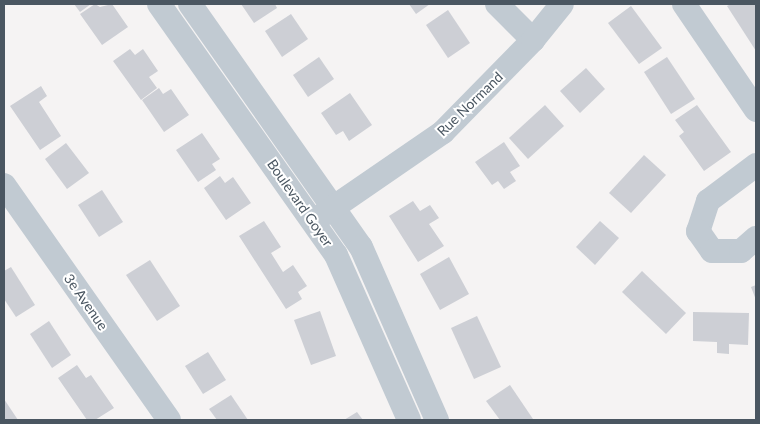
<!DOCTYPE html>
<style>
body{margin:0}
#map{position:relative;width:760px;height:424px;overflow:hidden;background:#f5f3f3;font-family:Lato,sans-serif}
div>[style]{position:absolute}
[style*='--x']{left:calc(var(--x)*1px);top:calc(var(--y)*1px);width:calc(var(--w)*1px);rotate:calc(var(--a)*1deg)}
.building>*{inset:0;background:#cdcfd5}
.minor>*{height:24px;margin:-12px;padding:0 12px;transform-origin:12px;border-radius:12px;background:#c1cad2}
span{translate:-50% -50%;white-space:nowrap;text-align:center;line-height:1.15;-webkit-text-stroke:4px #fff;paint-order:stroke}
.street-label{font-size:14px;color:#4a5661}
.frame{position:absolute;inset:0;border:5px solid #4a5661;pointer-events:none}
</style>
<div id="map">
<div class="building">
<i style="clip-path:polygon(74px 4px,91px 4px,80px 12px)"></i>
<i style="clip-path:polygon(95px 4px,100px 7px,112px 4px,128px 27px,102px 45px,80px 14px)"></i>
<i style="clip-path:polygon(241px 4px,275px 4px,277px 8px,254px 23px)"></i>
<i style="clip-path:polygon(409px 4px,430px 4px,416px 14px)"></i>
<i style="clip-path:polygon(731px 4px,756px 4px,756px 51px,727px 6px)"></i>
<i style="clip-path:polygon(631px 6px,662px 48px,639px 64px,608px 23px)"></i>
<i style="clip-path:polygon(448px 10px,470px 43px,448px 58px,426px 25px)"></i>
<i style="clip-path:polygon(291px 14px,308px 39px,282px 57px,265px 31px)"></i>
<i style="clip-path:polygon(130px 49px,135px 55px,143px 49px,158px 71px,149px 77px,157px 88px,141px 100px,113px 61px)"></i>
<i style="clip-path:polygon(319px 57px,334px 79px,308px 97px,293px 75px)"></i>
<i style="clip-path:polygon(667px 57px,695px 99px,671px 114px,644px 72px)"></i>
<i style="clip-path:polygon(586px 68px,605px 89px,580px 113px,560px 91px)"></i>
<i style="clip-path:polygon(41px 86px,47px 96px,39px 102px,61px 136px,40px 150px,10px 106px)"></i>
<i style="clip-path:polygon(159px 88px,163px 94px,171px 89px,189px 115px,164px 132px,142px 100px)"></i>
<i style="clip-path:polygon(350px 93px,372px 125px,349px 141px,343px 131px,336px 135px,321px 113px)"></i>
<i style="clip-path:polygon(545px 105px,564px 126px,528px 159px,509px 138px)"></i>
<i style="clip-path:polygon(697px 105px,731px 152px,704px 171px,679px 136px,684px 132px,675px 120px)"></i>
<i style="clip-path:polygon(202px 133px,220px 159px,212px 164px,216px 170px,198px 182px,176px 150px)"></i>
<i style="clip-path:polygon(504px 142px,520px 166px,510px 172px,516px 181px,504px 189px,498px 181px,492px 185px,475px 162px)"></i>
<i style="clip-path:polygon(66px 143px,89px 173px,67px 189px,45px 159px)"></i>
<i style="clip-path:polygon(644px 155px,666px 175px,631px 213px,609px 193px)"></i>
<i style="clip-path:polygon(220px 176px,225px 183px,233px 177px,251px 203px,226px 220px,204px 188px)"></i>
<i style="clip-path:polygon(102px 190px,123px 222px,99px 237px,78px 205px)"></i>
<i style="clip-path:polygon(413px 201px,420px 211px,430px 205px,439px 218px,429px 224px,444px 246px,418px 262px,389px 216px)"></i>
<i style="clip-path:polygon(264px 221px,281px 247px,271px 253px,283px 272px,293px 265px,307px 286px,298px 292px,302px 299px,286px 309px,239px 236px)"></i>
<i style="clip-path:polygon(600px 221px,619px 238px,595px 265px,576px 247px)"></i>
<i style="clip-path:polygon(449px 257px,469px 294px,440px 310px,420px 274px)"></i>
<i style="clip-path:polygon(150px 260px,180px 306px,157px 321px,126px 275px)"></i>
<i style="clip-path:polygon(11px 267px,35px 305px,16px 317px,4px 299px,4px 271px)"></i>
<i style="clip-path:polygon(642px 271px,686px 313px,666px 334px,622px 292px)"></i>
<i style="clip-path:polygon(756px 285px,756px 300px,751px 287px)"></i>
<i style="clip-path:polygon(320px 311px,336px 356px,311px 365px,294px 320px)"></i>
<i style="clip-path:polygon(693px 312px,749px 313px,748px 345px,729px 344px,729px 354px,717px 353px,717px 342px,693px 341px)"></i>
<i style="clip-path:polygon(477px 316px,501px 367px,474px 379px,451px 328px)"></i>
<i style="clip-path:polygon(49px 321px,71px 355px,52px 368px,30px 334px)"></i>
<i style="clip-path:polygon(208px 352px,226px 380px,203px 394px,185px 366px)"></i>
<i style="clip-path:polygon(77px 365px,86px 378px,91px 375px,114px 408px,95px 420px,87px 420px,58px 378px)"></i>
<i style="clip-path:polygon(510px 385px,533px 419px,531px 420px,500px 420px,486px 401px)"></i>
<i style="clip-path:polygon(231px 395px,248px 420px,217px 420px,209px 409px)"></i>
<i style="clip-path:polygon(4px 399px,18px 420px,4px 420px)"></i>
<i style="clip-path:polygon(357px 412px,363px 420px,344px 420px)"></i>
</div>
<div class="minor">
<i style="--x:159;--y:4;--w:307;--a:54.8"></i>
<i style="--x:336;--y:255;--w:180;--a:66.1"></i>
<i style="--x:190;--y:4;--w:297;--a:54.9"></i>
<i style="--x:361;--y:247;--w:189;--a:66.3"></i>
<i style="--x:497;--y:4;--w:51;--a:45"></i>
<i style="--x:684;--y:4;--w:128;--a:55.8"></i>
<i style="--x:756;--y:165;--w:60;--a:143.1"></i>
<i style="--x:708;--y:201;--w:32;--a:108"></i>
<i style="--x:698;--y:231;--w:24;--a:55"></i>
<i style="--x:712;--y:251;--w:29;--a:0"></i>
<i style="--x:741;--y:251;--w:20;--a:-41"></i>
<i style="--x:4;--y:185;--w:287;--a:54.9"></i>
<i style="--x:321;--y:216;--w:148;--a:-34.5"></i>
<i style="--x:443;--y:132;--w:129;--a:-45.6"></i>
<i style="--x:533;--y:40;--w:46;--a:-51.1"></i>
</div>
<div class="street-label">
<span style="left:470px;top:104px;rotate:-44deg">Rue Normand</span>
<span style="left:300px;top:203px;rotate:55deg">Boulevard Goyer</span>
<span style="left:86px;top:302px;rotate:55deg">3e Avenue</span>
</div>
<div class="frame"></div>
</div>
